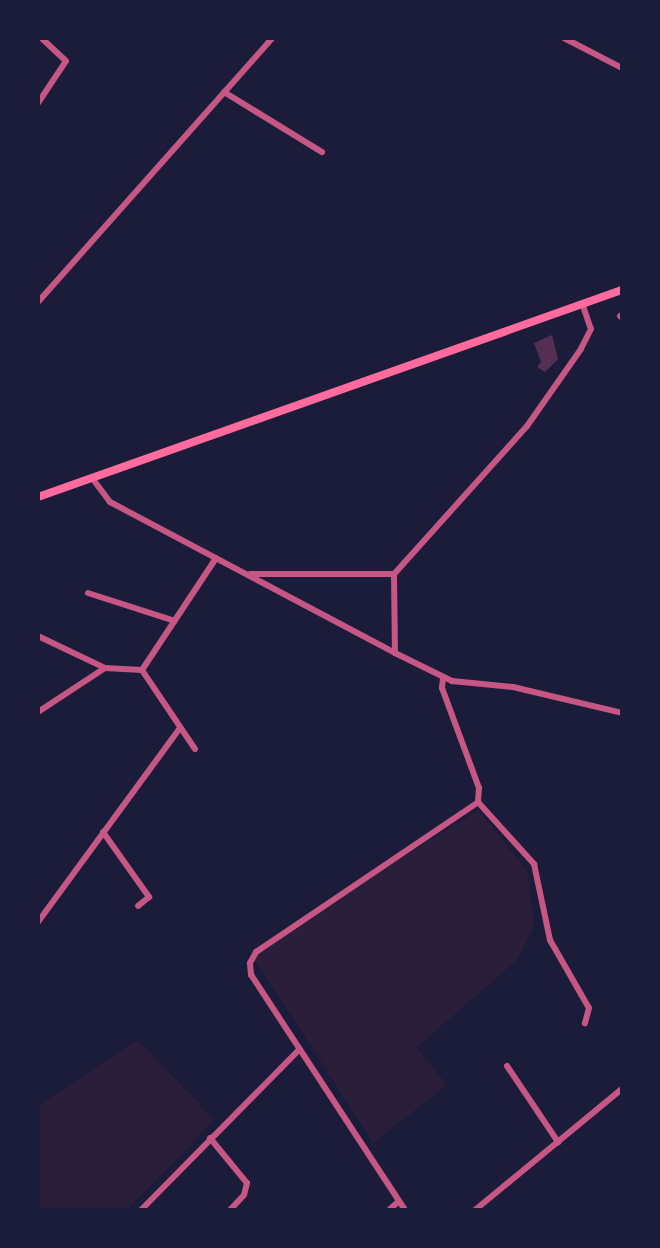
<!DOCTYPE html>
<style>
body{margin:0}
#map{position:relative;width:660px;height:1248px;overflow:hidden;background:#1b1b3a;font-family:"Exo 2",sans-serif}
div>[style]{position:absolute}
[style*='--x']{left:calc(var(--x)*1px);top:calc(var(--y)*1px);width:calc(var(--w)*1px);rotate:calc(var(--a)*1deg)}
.green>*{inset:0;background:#2a1e3b}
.building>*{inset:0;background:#542f53}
.minor>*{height:6px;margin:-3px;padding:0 3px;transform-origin:3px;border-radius:3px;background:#c65784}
.secondary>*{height:8px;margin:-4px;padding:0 4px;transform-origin:4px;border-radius:4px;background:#ff6b9d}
span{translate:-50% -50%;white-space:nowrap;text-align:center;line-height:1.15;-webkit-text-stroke:7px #1b1b3a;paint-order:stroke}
.frame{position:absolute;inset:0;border:40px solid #1b1b3a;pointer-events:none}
</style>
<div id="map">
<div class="green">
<i style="clip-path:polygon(478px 810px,527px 870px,534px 926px,518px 959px,417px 1047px,447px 1085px,373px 1143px,251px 953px)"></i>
<i style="clip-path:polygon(138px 1040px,215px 1120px,127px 1210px,38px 1210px,38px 1107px)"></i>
</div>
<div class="building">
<i style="clip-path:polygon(552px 335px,558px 359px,545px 372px,537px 367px,541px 362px,534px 343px)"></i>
</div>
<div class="minor">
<i style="--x:564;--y:38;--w:65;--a:27.3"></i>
<i style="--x:224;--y:92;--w:115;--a:31.5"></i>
<i style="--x:38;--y:103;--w:50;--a:-56.3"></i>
<i style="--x:66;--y:61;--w:34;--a:-137"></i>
<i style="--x:38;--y:302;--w:353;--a:-48.4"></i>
<i style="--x:583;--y:306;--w:24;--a:71"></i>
<i style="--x:591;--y:329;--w:22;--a:117"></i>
<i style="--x:581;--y:349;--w:94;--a:125"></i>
<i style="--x:527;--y:426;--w:199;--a:131.9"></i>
<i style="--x:394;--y:574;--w:79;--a:89.3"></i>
<i style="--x:395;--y:653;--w:64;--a:26.2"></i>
<i style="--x:452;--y:681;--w:61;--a:5.6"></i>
<i style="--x:513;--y:687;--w:112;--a:13.4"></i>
<i style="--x:620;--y:316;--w:3;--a:45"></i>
<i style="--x:92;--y:478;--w:30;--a:53"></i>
<i style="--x:110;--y:502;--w:323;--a:27.9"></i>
<i style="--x:250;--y:574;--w:144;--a:0"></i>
<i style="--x:88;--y:593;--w:91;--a:17.8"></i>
<i style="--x:38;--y:636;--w:74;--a:25.5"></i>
<i style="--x:38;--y:712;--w:80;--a:-33.3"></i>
<i style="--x:105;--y:668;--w:37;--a:3"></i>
<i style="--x:195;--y:749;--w:95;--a:-123.9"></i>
<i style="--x:142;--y:670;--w:134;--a:-56.5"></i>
<i style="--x:478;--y:802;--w:84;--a:47.9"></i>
<i style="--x:534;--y:864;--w:78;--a:78.1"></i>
<i style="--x:550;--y:940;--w:78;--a:60.2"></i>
<i style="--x:589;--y:1008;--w:16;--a:105"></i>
<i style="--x:103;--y:832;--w:80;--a:54.7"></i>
<i style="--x:149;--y:897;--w:14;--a:141"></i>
<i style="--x:38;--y:922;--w:240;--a:-53.8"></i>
<i style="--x:507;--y:1066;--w:92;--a:56.1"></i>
<i style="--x:210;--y:1138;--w:58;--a:50.6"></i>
<i style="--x:247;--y:1183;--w:12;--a:104"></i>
<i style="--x:244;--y:1195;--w:21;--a:133"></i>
<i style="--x:141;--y:1210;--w:226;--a:-45.4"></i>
<i style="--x:389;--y:1210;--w:13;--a:-42"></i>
<i style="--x:405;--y:1210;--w:281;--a:-123.2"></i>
<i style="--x:251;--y:975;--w:12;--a:-95"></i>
<i style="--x:250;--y:963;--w:13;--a:-61"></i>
<i style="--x:256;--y:952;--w:268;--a:-34"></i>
<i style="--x:478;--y:802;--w:14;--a:-86"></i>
<i style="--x:479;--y:788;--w:107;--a:-110.3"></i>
<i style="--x:442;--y:688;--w:9;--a:-84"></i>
<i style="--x:475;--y:1210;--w:190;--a:-39.5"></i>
</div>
<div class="secondary">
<i style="--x:38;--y:497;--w:620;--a:-19.52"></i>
</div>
<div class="frame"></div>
</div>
